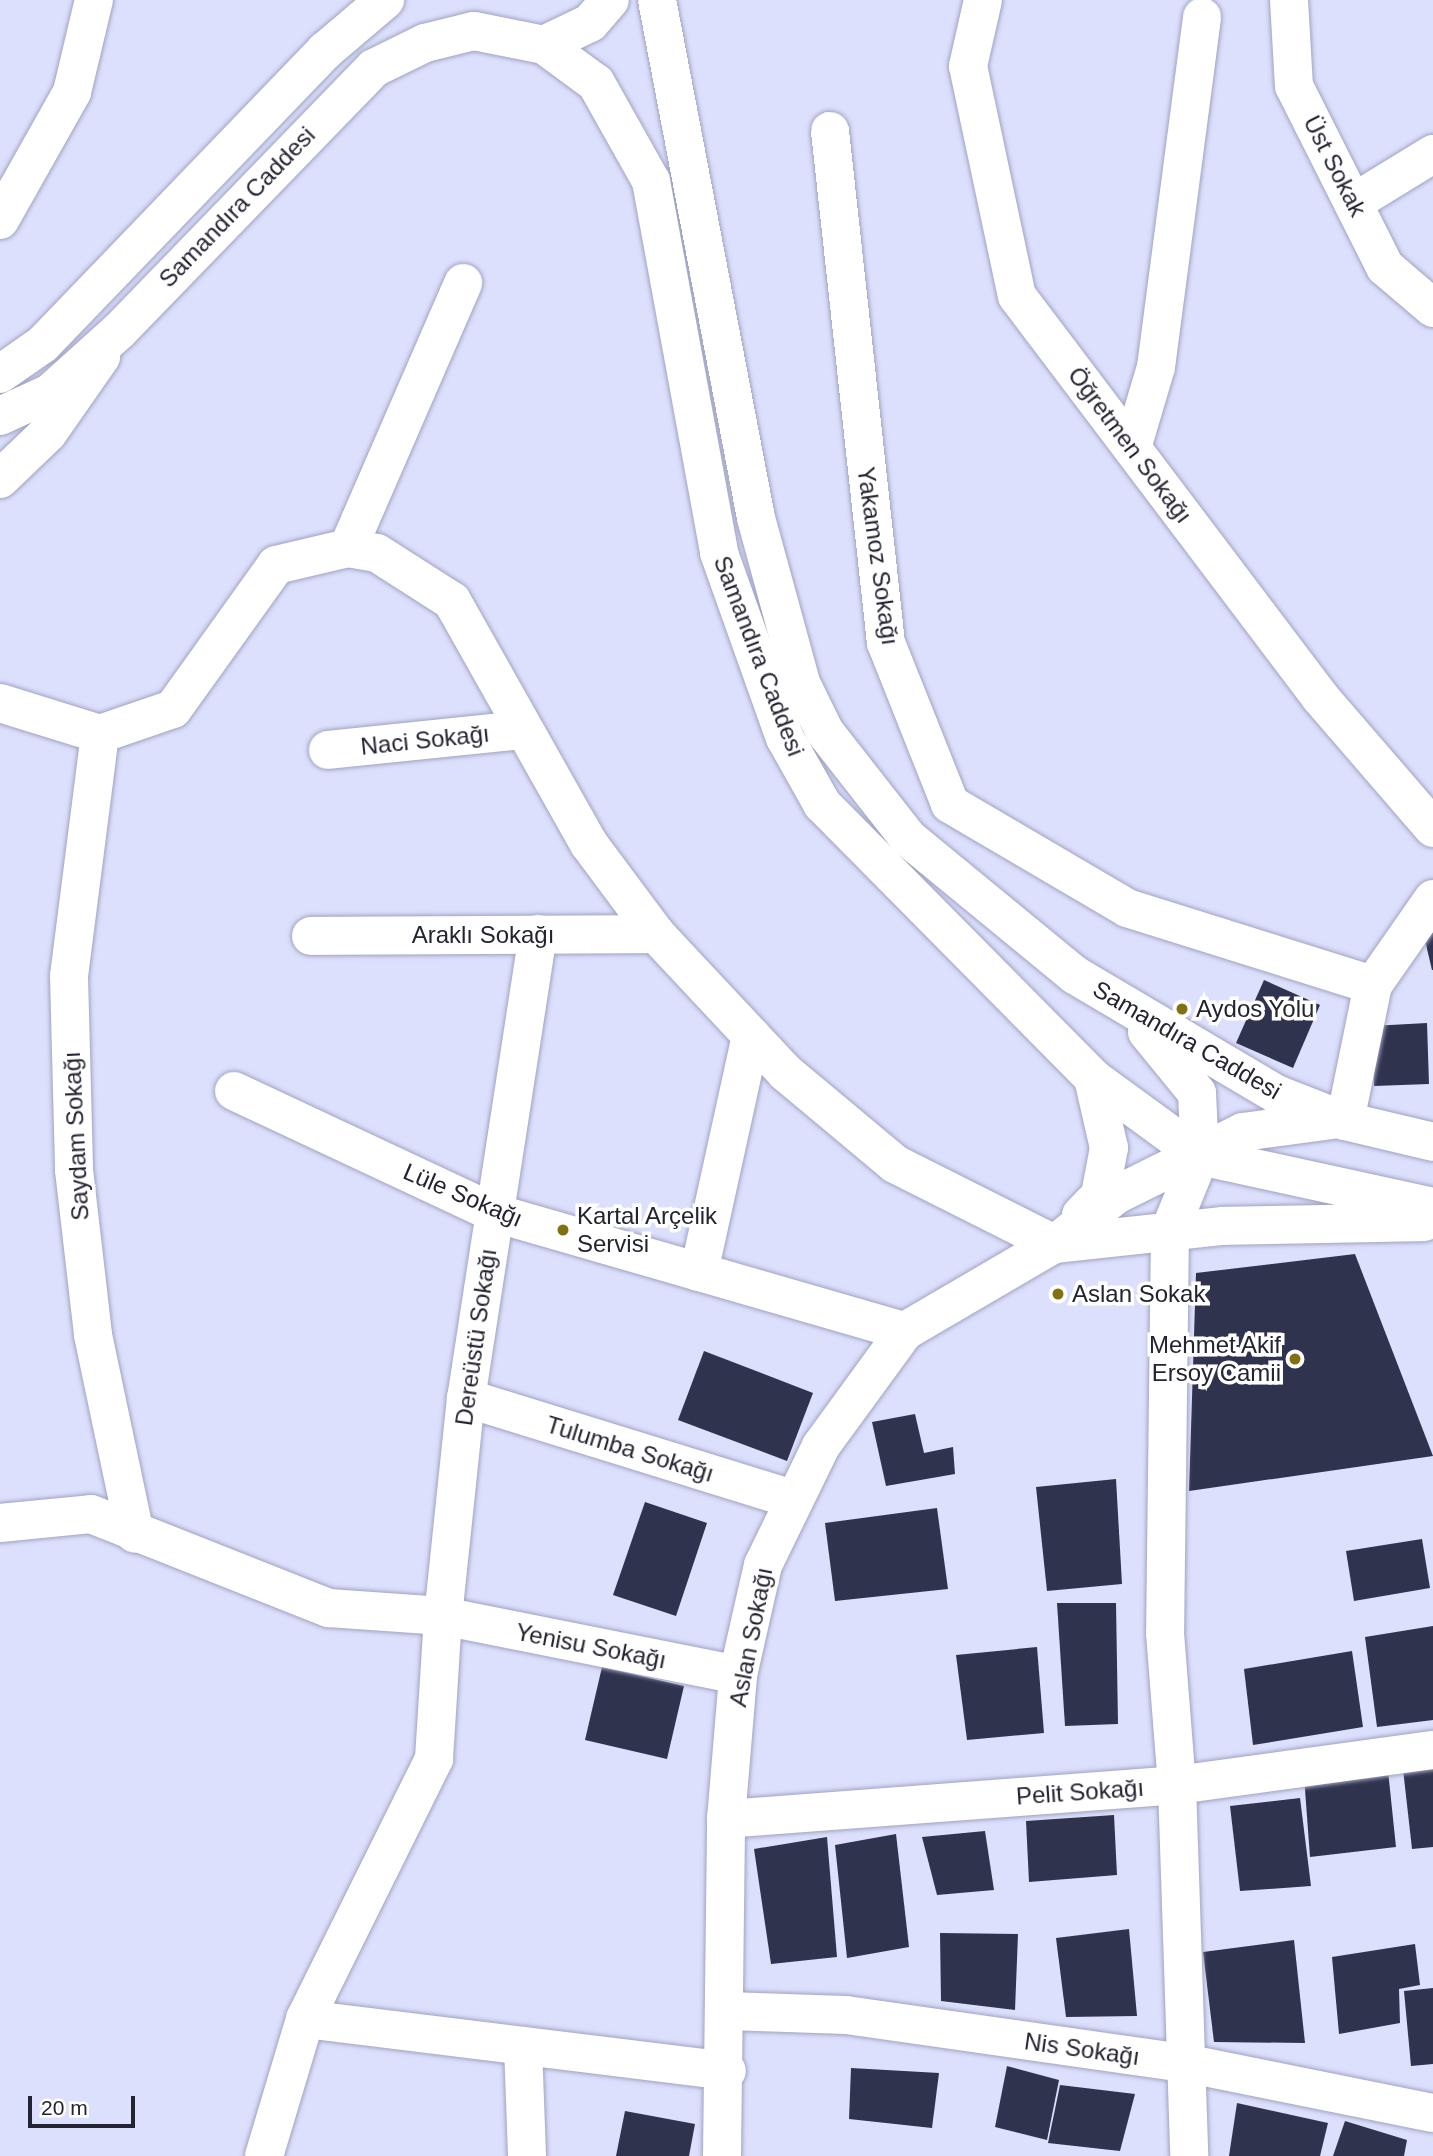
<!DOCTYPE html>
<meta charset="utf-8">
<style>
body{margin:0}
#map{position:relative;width:1433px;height:2156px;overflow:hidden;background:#dde0fc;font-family:Arial,sans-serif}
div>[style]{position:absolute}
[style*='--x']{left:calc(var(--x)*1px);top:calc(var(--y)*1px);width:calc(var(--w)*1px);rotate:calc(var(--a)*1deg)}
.building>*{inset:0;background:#30334d}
.roads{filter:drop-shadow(0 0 2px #9fa3c3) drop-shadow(0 0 2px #9fa3c3)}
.minor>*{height:38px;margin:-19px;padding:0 19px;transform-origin:19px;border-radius:19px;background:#fff}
.major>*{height:38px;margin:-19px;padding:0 19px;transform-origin:19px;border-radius:19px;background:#fff}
.dots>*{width:19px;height:19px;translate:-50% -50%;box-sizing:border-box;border:4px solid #fff;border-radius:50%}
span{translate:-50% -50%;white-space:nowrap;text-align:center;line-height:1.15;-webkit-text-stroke:7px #fff;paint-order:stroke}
.street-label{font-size:24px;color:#232431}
.poi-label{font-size:24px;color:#232431}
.left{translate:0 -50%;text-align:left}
.right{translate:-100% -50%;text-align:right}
.scale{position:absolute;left:28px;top:2096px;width:107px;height:32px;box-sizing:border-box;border:4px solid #232431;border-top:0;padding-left:9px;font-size:21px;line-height:24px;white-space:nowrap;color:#232431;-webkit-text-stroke:5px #fff;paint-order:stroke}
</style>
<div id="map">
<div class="building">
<i style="clip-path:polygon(1433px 930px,1433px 970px,1432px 970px,1423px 932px)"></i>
<i style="clip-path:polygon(1264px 980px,1320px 1005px,1293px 1068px,1236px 1043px)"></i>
<i style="clip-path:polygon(1427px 1023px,1429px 1084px,1374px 1086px,1372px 1026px)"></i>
<i style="clip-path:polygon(1355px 1254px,1433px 1456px,1189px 1491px,1196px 1273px)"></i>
<i style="clip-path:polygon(704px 1351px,813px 1393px,787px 1461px,678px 1420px)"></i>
<i style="clip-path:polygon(915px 1414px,924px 1453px,953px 1447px,955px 1474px,886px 1486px,872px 1422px)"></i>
<i style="clip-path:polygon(1116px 1479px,1122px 1584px,1047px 1591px,1036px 1487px)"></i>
<i style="clip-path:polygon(645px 1502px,707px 1523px,676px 1616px,613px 1595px)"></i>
<i style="clip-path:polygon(937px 1508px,948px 1589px,835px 1601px,825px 1523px)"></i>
<i style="clip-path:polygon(1422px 1539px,1430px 1588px,1354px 1601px,1346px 1551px)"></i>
<i style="clip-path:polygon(1057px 1603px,1116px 1603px,1118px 1724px,1065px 1726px)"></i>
<i style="clip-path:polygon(1433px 1626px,1433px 1720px,1377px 1727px,1365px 1637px)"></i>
<i style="clip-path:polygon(1037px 1647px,1044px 1733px,967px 1740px,956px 1655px)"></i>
<i style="clip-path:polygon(1352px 1651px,1363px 1727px,1253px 1745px,1244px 1669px)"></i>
<i style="clip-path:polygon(602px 1667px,684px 1686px,667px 1759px,585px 1740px)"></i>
<i style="clip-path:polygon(1387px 1761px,1396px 1847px,1310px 1857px,1304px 1776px)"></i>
<i style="clip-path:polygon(1433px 1766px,1433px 1847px,1412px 1849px,1403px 1769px)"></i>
<i style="clip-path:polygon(1300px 1798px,1311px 1886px,1240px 1891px,1230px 1806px)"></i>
<i style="clip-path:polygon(1114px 1815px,1117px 1875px,1029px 1882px,1026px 1821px)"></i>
<i style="clip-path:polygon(985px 1831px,994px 1890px,937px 1895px,922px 1837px)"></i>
<i style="clip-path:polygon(896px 1834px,909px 1947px,847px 1958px,835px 1845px)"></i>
<i style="clip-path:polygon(827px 1837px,837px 1957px,771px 1964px,754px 1849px)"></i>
<i style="clip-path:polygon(1129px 1929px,1137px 2016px,1066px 2017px,1056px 1938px)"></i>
<i style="clip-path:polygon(940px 1933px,1018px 1934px,1015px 2010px,941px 2001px)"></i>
<i style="clip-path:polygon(1294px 1940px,1305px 2043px,1214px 2042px,1203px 1952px)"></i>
<i style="clip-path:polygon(1415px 1944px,1420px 1985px,1399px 1989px,1400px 2023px,1339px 2034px,1332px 1957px)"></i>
<i style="clip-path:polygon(1433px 1988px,1433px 2064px,1411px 2066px,1404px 1991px)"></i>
<i style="clip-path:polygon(1007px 2066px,1059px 2080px,1047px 2140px,995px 2127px)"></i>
<i style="clip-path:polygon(851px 2068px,939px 2073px,932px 2128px,849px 2119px)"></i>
<i style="clip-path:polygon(1060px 2085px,1135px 2094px,1120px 2151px,1048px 2143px)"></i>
<i style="clip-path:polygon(1237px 2103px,1328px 2123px,1320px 2156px,1229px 2156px)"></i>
<i style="clip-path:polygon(625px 2111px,695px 2124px,689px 2156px,616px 2156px)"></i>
<i style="clip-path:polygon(1345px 2121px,1407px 2140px,1404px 2156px,1333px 2156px)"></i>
</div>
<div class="roads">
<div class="minor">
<i style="--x:983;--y:0;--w:68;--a:102.8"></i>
<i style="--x:968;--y:66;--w:235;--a:78"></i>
<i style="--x:1017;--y:296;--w:503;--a:52.92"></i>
<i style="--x:1320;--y:697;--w:173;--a:49.2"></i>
<i style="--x:1289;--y:0;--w:86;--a:86.7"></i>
<i style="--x:1294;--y:86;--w:203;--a:63.3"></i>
<i style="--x:1385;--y:267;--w:63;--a:40.5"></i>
<i style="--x:830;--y:131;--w:515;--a:83.76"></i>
<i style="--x:886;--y:643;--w:173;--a:68.3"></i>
<i style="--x:950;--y:804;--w:205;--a:30.4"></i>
<i style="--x:1127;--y:908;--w:258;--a:17.4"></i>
<i style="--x:1353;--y:203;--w:94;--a:-31.5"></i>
<i style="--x:0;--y:220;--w:147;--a:-60.6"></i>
<i style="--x:72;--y:92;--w:95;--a:-76.6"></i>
<i style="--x:1132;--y:448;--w:84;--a:-73.5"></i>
<i style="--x:1156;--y:367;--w:353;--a:-82.5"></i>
<i style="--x:0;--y:479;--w:66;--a:-43.8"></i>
<i style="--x:48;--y:433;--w:93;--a:-55.1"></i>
<i style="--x:348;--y:548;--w:289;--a:-66.5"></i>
<i style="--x:0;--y:703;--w:105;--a:17.2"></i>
<i style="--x:100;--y:734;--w:77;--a:-18.9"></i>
<i style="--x:173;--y:709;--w:177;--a:-54.4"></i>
<i style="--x:276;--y:565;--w:74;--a:-13.3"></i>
<i style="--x:348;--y:548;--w:29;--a:10"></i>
<i style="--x:377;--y:553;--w:89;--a:32.6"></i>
<i style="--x:452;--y:601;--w:279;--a:60.6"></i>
<i style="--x:589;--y:844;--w:112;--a:53.3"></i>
<i style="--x:656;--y:934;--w:189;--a:46.9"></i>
<i style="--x:785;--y:1072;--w:143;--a:39.9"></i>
<i style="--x:895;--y:1164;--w:178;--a:26.7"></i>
<i style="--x:100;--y:734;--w:244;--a:97.3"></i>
<i style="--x:69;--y:976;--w:194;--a:88.5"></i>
<i style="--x:74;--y:1170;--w:166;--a:83.4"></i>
<i style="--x:93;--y:1335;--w:203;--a:78.1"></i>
<i style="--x:328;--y:750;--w:195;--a:-5.9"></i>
<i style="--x:538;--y:934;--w:470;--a:98.8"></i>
<i style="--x:466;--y:1398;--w:219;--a:96"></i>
<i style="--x:443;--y:1616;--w:301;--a:11.3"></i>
<i style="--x:311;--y:936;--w:345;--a:-0.3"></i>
<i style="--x:234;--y:1091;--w:288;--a:25.1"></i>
<i style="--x:495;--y:1213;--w:427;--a:16.1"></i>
<i style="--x:1345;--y:1121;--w:139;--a:-78.4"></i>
<i style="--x:1373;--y:985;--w:105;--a:-55.1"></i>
<i style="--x:1170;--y:1230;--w:403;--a:90.7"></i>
<i style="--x:1165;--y:1633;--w:152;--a:85.5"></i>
<i style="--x:1177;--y:1785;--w:371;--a:88.1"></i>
<i style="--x:699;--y:1272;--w:242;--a:-77.6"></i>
<i style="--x:466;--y:1398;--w:342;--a:17.2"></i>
<i style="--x:0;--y:1523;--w:91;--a:-5.6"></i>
<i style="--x:91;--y:1514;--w:256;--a:21.6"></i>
<i style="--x:329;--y:1608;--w:114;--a:4"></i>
<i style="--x:443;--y:1616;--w:143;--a:93.6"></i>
<i style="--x:434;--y:1759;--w:290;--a:116.4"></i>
<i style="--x:305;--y:2019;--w:425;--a:7"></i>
<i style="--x:726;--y:1819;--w:452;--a:-4.3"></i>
<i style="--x:1177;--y:1785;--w:258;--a:-7.8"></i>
<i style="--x:727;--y:2011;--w:119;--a:1.9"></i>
<i style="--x:846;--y:2015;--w:346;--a:8.1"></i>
<i style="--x:1189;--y:2064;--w:249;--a:11.4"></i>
<i style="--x:523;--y:2046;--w:110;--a:87.9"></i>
<i style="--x:264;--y:2156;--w:143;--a:-73.3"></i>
<i style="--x:722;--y:2156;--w:337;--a:-89.3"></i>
<i style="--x:726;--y:1819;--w:144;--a:-85.2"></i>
<i style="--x:738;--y:1675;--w:113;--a:-77.2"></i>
<i style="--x:763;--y:1565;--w:132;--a:-64"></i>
<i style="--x:821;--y:1446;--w:142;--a:-53.9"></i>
<i style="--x:905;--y:1331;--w:173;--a:-30.3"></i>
</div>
<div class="major">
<i style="--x:657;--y:0;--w:527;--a:79.18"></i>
<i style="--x:756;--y:518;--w:171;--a:74.7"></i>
<i style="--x:801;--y:683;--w:55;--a:63.9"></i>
<i style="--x:825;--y:732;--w:135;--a:51.9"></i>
<i style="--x:908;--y:838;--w:216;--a:39.4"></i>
<i style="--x:1075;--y:975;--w:234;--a:30.6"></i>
<i style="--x:1276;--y:1094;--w:74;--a:21.4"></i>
<i style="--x:1345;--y:1121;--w:90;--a:13.4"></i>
<i style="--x:544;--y:45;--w:51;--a:-25.6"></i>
<i style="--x:590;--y:23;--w:30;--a:-49"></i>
<i style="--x:0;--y:374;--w:52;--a:-34.9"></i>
<i style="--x:43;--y:344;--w:407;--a:-46.1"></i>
<i style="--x:325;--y:51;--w:79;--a:-40.4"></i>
<i style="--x:0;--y:416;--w:55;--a:-24.7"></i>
<i style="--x:50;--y:393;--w:94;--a:-42"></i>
<i style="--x:120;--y:330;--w:365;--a:-45.9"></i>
<i style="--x:374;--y:68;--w:57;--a:-26.1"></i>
<i style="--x:425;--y:43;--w:50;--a:-13.8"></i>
<i style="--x:474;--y:31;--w:71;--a:11.3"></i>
<i style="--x:544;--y:45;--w:64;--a:36.2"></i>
<i style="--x:596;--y:83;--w:112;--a:60.7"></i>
<i style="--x:651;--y:181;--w:378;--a:79.6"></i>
<i style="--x:719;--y:553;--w:196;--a:70.4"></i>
<i style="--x:785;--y:738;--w:76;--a:60.7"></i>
<i style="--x:822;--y:804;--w:385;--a:45.3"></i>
<i style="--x:1093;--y:1078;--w:132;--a:36.1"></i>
<i style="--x:1200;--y:1156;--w:239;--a:12.3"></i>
<i style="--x:1147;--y:1032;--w:79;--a:50.7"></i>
<i style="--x:1197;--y:1093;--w:63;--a:87.3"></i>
<i style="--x:1200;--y:1156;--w:80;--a:112.1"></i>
<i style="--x:1081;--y:1215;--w:28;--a:-46"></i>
<i style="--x:1100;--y:1195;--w:48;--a:-79.2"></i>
<i style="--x:1109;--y:1148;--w:72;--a:-102.9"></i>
<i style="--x:1054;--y:1244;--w:170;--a:-6.1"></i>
<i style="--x:1223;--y:1226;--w:201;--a:-1.1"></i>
<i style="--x:1055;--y:1244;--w:78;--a:-38.8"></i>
<i style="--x:1116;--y:1195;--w:142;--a:-26.4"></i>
<i style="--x:1243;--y:1132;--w:90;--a:-7.7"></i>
</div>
</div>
<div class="dots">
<i style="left:1182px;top:1009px;background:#817111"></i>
<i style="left:563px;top:1230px;background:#817111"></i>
<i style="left:1058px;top:1294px;background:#817111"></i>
<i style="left:1295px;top:1359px;background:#817111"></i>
</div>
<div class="street-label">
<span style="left:1335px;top:166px;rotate:63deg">Üst Sokak</span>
<span style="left:237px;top:207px;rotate:-46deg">Samandıra Caddesi</span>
<span style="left:1130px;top:445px;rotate:53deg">Öğretmen Sokağı</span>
<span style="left:878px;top:556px;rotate:82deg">Yakamoz Sokağı</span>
<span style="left:759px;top:656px;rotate:69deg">Samandıra Caddesi</span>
<span style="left:425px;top:740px;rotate:-6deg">Naci Sokağı</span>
<span style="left:483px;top:935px">Araklı Sokağı</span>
<span style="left:1187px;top:1040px;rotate:30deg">Samandıra Caddesi</span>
<span style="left:76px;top:1136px;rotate:-93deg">Saydam Sokağı</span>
<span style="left:463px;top:1195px;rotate:23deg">Lüle Sokağı</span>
<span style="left:476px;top:1337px;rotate:-82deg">Dereüstü Sokağı</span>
<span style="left:630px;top:1449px;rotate:17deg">Tulumba Sokağı</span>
<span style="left:751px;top:1637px;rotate:-79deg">Aslan Sokağı</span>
<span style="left:591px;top:1646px;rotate:11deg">Yenisu Sokağı</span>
<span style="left:1080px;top:1792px;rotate:-4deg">Pelit Sokağı</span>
<span style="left:1082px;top:2049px;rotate:8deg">Nis Sokağı</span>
</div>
<div class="poi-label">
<span class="left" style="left:1196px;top:1009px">Aydos Yolu</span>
<span class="left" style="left:577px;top:1230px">Kartal Arçelik<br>Servisi</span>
<span class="left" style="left:1072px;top:1294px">Aslan Sokak</span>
<span class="right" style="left:1281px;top:1359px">Mehmet Akif<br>Ersoy Camii</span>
</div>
<div class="scale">20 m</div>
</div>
